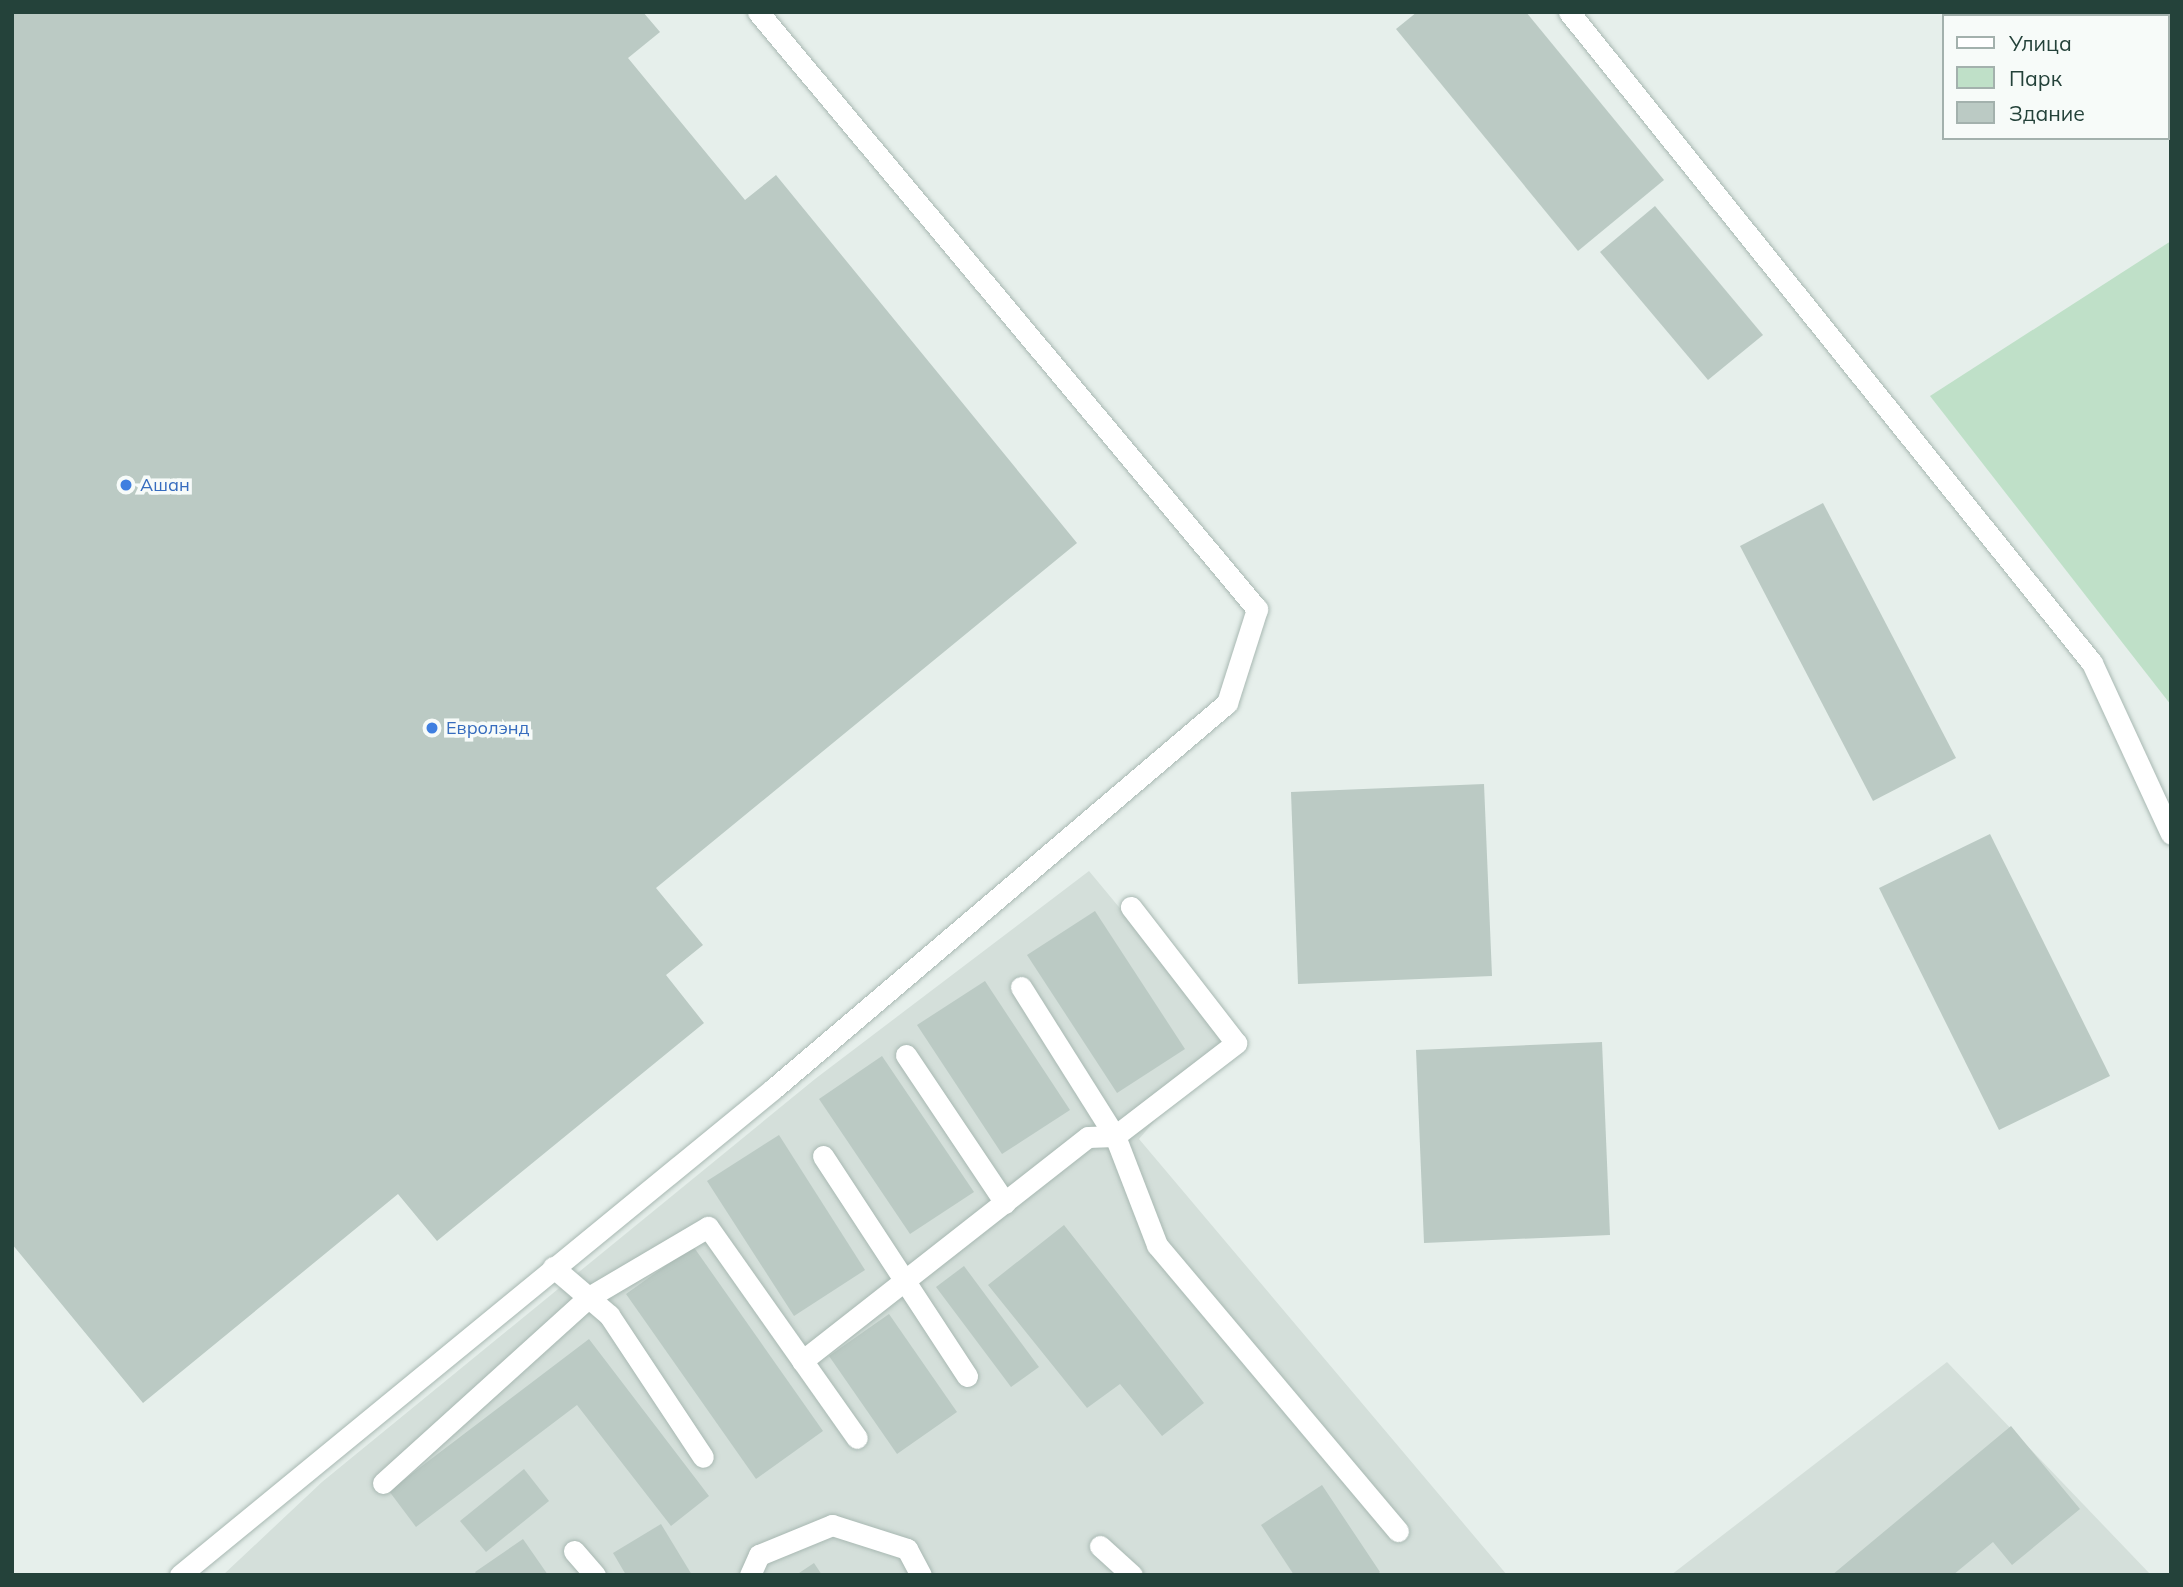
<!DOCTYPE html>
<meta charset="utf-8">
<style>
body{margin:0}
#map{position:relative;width:2183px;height:1587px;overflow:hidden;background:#e6efeb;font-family:Mulish,sans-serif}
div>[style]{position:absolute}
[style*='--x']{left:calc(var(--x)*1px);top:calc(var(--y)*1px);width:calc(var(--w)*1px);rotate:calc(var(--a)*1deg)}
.built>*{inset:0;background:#d4dfda}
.green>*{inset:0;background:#bfe0c8}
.building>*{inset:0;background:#bbcac4}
.roads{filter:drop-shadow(0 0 2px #a8b8b2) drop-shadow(0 0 2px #a8b8b2)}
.minor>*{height:21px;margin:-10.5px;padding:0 10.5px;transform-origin:10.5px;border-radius:10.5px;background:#fff}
.dots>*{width:19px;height:19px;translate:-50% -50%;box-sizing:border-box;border:4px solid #f7fbf9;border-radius:50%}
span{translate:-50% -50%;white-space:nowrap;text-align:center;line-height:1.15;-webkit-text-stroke:7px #f7fbf9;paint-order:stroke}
.shop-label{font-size:18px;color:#366cbe}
.left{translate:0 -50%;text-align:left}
.frame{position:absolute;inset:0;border:14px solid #24423a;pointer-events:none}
.legend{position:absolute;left:1942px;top:14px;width:228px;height:126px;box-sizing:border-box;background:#f7fbf9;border:2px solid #a3b1ad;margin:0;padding:9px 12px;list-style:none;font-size:21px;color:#24423a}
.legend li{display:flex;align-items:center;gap:14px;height:35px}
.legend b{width:35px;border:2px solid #a3b1ad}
</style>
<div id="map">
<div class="built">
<i style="clip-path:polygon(1089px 871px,1227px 1037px,1139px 1139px,1507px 1575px,223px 1575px,322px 1482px,815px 1079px)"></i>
<i style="clip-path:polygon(1947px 1362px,2151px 1575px,1671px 1575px)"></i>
</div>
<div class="green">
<i style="clip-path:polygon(2171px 241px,2171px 705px,1930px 396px)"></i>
</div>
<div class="building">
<i style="clip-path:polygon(12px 12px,643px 12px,660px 32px,628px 58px,745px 200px,776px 175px,1077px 543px,656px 888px,703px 945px,666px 975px,704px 1023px,437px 1241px,398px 1194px,143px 1403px,12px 1244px)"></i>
<i style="clip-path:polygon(1417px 12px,1526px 12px,1664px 180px,1578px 251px,1396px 29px)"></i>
<i style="clip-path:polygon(1655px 206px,1763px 335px,1708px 380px,1600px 252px)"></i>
<i style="clip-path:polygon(1823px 503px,1956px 758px,1873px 801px,1740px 546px)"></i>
<i style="clip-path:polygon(1484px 784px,1492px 976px,1298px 984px,1291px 792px)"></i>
<i style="clip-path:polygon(1990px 834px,2110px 1076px,1999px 1130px,1879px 888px)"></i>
<i style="clip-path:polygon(1095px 911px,1185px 1049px,1117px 1093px,1027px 955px)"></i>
<i style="clip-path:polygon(985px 981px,1070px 1110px,1002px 1154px,917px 1025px)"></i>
<i style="clip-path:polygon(1602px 1042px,1610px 1235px,1424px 1243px,1416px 1050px)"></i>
<i style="clip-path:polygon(882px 1056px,974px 1192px,910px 1234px,819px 1099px)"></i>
<i style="clip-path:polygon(779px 1135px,865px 1270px,794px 1316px,707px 1181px)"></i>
<i style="clip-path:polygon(1064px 1225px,1204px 1403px,1162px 1436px,1120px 1384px,1087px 1408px,988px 1285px)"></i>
<i style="clip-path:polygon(693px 1246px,823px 1431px,756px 1479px,626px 1294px)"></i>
<i style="clip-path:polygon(964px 1266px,1039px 1367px,1011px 1387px,936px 1287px)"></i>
<i style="clip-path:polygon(889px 1314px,957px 1412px,897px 1454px,829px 1356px)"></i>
<i style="clip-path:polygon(589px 1339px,709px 1496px,671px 1526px,577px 1405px,416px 1527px,389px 1491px)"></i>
<i style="clip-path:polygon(2011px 1426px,2080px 1509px,2012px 1565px,1993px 1542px,1953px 1575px,1832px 1575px)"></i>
<i style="clip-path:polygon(524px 1469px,549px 1501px,486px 1552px,460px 1521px)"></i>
<i style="clip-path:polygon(1322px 1485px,1380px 1572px,1377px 1575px,1294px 1575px,1261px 1525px)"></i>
<i style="clip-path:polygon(661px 1524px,692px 1575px,626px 1575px,613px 1553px)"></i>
<i style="clip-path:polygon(523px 1539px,548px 1575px,477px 1575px,475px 1572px)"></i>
<i style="clip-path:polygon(814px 1563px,822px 1575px,796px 1575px)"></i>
</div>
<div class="roads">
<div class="minor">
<i style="--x:1569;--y:12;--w:835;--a:51.22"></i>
<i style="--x:2092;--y:663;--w:188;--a:65.2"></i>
<i style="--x:1021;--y:987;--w:176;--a:57.8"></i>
<i style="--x:1115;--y:1136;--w:117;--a:68.9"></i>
<i style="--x:1157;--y:1245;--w:374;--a:49.9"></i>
<i style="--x:906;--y:1055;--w:178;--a:56.2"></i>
<i style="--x:823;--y:1156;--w:263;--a:56.8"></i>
<i style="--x:553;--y:1267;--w:74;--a:40.6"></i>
<i style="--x:609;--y:1315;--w:170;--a:56.5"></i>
<i style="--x:802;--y:1361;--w:363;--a:-38.1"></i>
<i style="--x:1088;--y:1137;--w:27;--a:-2"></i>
<i style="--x:1115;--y:1136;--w:153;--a:-37.5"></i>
<i style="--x:1236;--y:1043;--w:172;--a:-127.7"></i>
<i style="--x:383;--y:1483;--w:278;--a:-42.1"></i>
<i style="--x:589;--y:1297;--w:138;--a:-30.5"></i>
<i style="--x:708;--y:1227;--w:258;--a:54.8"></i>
<i style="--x:1100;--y:1546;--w:43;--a:42.2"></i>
<i style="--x:574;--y:1551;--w:32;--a:49"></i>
<i style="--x:180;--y:1575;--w:767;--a:-39.34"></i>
<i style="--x:773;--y:1089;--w:596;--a:-40.37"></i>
<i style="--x:1227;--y:703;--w:99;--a:-72.3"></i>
<i style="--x:1257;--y:609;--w:778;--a:-129.89"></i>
<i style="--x:750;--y:1575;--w:22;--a:-66"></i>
<i style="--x:759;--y:1555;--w:79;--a:-22.3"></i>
<i style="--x:832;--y:1525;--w:79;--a:17.7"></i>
<i style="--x:907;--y:1549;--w:30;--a:62"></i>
</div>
</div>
<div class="dots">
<i style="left:126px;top:485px;background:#3f7fe0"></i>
<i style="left:432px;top:728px;background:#3f7fe0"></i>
</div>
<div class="shop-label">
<span class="left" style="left:140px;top:485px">Ашан</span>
<span class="left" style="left:446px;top:728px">Евролэнд</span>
</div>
<div class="frame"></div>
<ul class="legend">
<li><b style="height:9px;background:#fff"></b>Улица</li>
<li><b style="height:19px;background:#bfe0c8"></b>Парк</li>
<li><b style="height:19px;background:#bbcac4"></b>Здание</li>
</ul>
</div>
